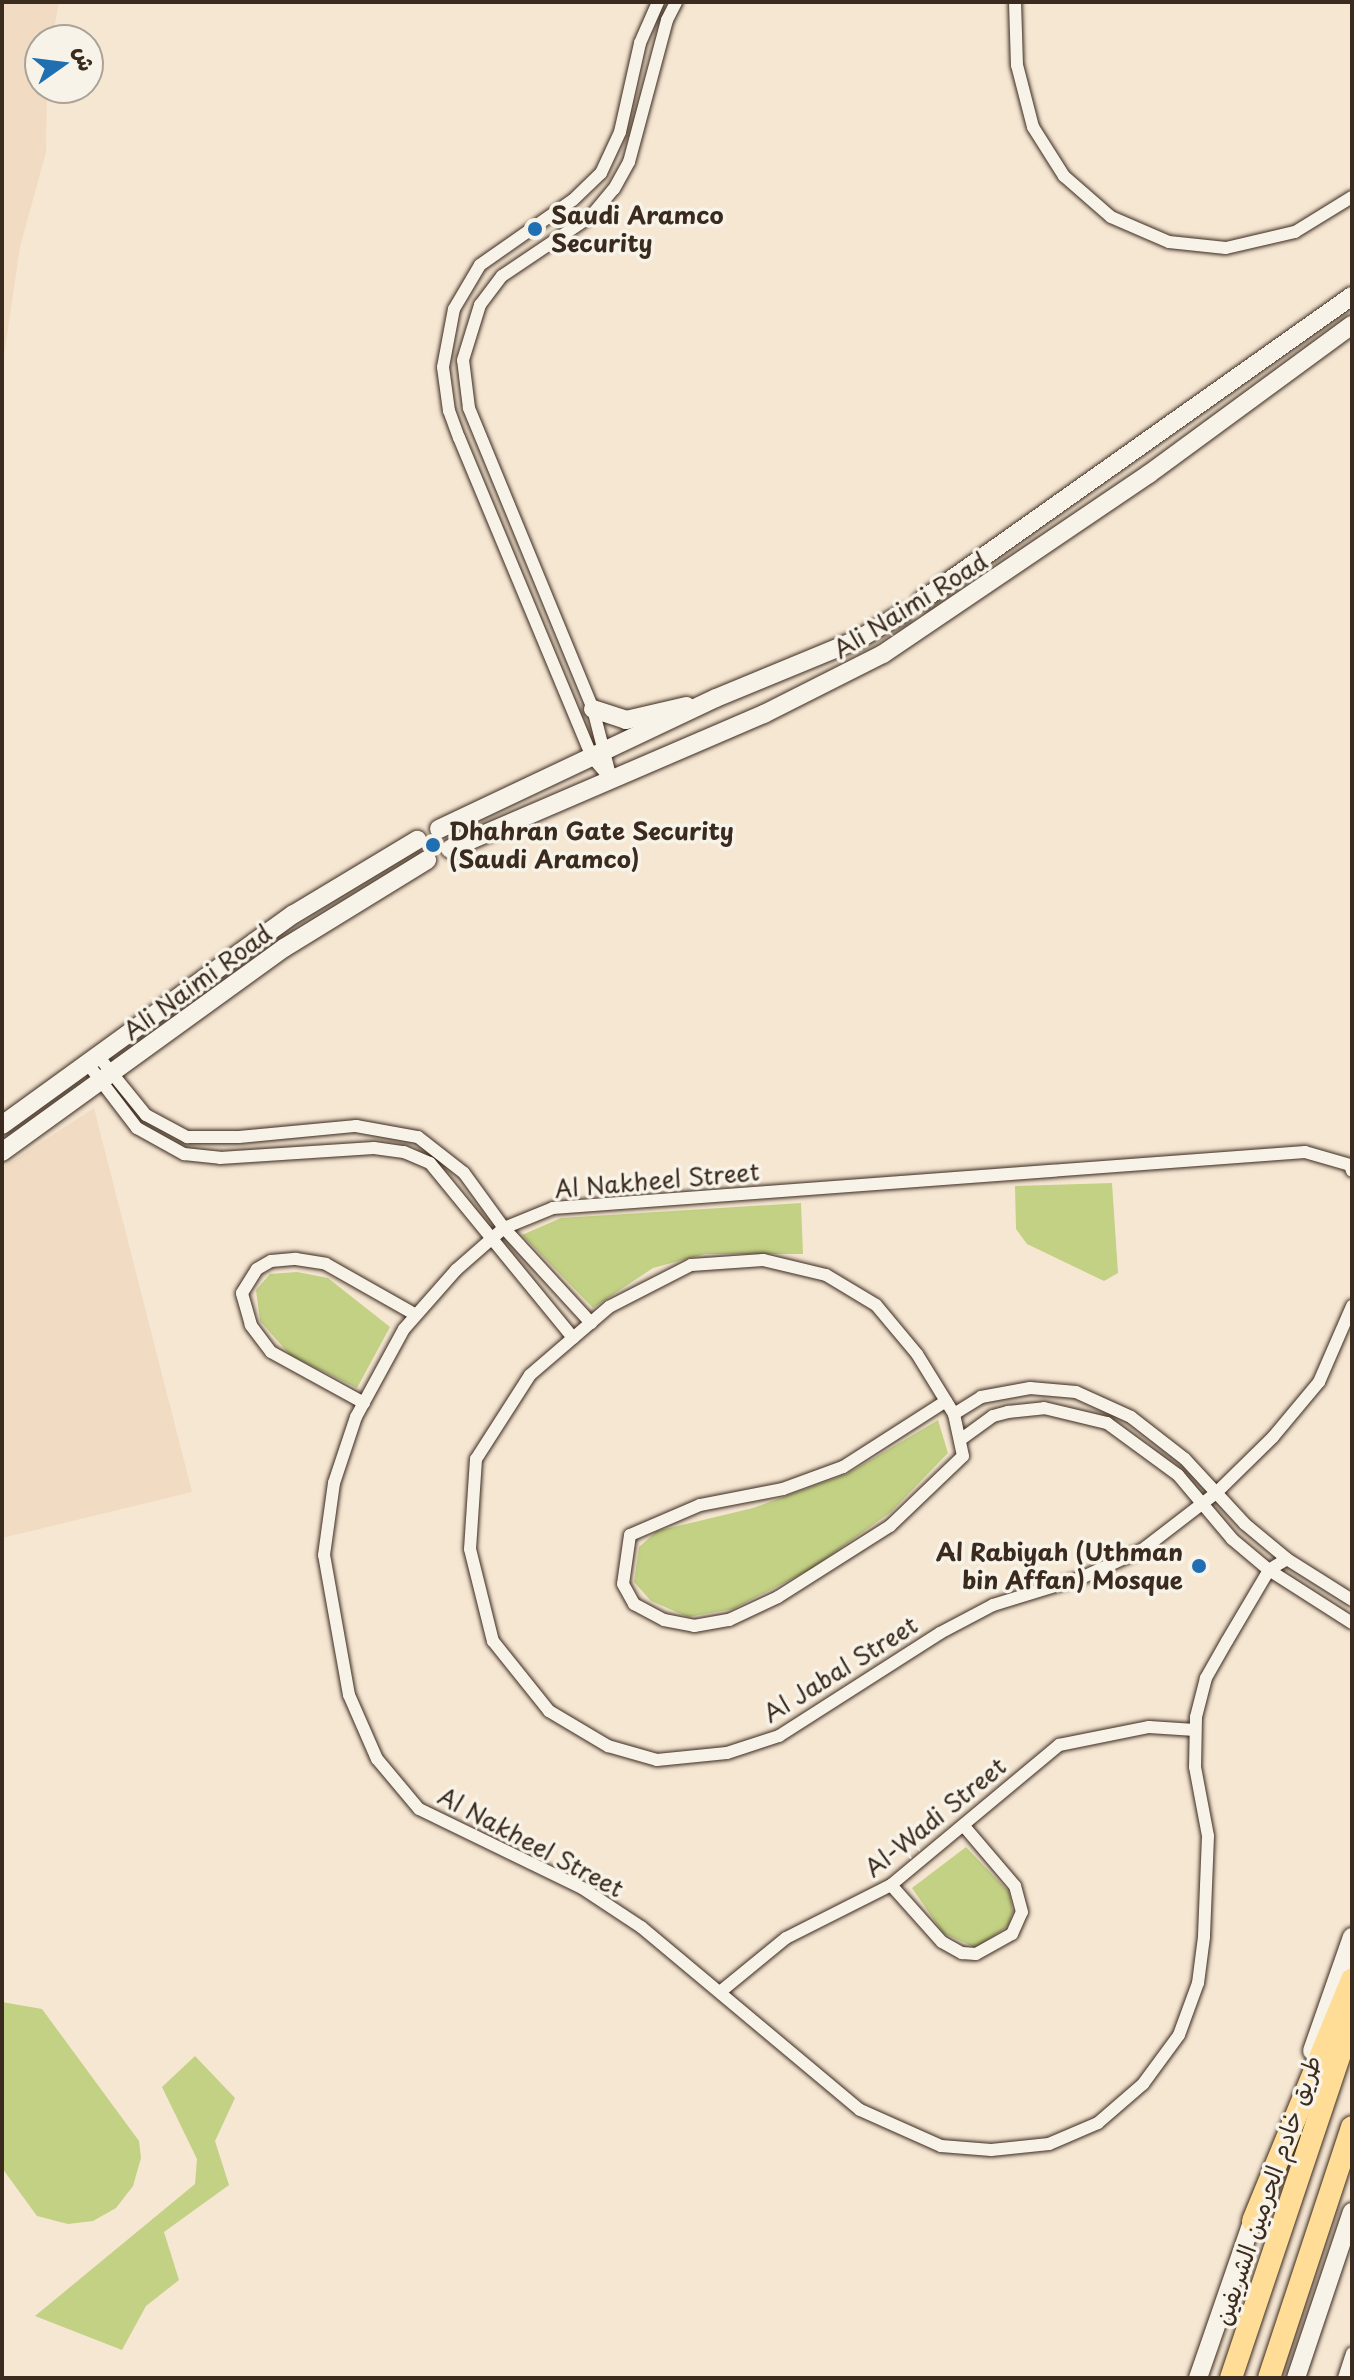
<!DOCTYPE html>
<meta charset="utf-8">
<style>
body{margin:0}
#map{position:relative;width:1354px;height:2380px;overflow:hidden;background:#f6e7d3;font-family:"Playpen Sans","Playpen Sans Arabic",sans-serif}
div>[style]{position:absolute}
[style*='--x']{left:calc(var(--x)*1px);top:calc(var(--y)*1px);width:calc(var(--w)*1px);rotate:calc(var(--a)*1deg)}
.built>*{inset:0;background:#f1dbc2}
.green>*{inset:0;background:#c3d185}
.roads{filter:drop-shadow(0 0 2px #3b2a1e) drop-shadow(0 0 2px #3b2a1e)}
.minor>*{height:12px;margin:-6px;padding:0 6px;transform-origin:6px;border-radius:6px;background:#f7f3e8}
.secondary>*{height:18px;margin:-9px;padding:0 9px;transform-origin:9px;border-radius:9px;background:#f7f3e8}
.motorway>*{height:22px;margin:-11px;padding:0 11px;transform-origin:11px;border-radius:11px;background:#ffdd96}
.dots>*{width:22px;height:22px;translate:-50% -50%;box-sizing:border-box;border:4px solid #f7f3e8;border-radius:50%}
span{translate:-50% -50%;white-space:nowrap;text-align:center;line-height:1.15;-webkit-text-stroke:7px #f7f3e8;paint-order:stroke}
.poi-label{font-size:24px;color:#3b2a1e;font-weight:700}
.left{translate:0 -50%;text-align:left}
.right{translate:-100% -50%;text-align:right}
.street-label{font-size:24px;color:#3b2a1e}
.frame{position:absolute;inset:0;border:4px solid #3b2a1e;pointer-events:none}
.north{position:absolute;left:24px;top:24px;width:80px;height:80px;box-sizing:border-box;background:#f7f3e8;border:2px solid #aca397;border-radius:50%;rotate:76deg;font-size:22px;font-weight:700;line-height:32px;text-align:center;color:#3b2a1e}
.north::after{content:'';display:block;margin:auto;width:28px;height:36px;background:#1f6fb2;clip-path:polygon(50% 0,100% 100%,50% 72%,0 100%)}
</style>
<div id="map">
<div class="built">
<i style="clip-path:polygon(2px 2px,59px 2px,52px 40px,40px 40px,40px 88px,47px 88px,46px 152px,20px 247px,2px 370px)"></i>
<i style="clip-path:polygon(94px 1108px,192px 1492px,2px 1538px,2px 1168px)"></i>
</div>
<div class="green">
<i style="clip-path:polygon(1112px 1183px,1118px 1273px,1104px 1281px,1027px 1244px,1016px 1229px,1015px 1186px)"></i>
<i style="clip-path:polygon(801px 1203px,803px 1254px,705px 1254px,653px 1268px,593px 1308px,522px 1235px,561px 1218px)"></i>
<i style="clip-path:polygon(297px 1272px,328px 1278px,390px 1327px,357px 1388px,290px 1355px,260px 1321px,256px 1290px,270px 1274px)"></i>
<i style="clip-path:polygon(938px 1420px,948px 1453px,891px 1512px,811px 1569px,733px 1609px,688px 1617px,651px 1601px,634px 1582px,639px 1547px,657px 1531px,753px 1508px,847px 1474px)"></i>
<i style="clip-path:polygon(966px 1847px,1009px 1892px,1013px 1912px,1008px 1926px,976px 1948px,943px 1933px,912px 1888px)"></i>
<i style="clip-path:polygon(2px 2002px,42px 2009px,139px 2141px,141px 2158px,133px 2186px,116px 2208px,93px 2221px,68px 2224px,37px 2216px,2px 2168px)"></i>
<i style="clip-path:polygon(195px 2056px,235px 2098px,215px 2141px,229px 2185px,164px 2232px,179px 2280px,146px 2306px,122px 2350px,35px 2316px,195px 2184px,197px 2159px,162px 2087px)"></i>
</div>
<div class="roads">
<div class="minor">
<i style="--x:1015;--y:2;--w:63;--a:88.2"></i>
<i style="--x:1017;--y:65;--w:64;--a:75.5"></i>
<i style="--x:1033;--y:127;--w:58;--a:57.7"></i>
<i style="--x:1064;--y:176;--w:62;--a:41.1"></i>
<i style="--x:1111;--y:217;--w:63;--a:23.3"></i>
<i style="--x:1169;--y:242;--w:57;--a:6"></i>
<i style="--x:1226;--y:248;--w:71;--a:-13.1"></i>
<i style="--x:1295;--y:232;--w:67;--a:-31.6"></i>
<i style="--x:611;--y:779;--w:29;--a:-131"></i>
<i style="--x:592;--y:757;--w:346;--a:-112.6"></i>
<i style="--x:459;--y:438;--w:29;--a:-110"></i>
<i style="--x:449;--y:411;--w:44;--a:-97.8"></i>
<i style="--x:443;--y:367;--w:59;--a:-79.3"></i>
<i style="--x:454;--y:309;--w:51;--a:-59.4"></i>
<i style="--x:480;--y:265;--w:113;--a:-35"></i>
<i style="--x:573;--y:200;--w:39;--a:-44"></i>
<i style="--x:601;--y:173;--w:45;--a:-65.1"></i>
<i style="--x:620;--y:132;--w:91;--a:-77.3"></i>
<i style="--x:640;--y:43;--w:45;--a:-66.3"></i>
<i style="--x:611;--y:779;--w:72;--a:-104.4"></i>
<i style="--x:593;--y:709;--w:326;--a:-112.4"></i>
<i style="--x:469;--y:408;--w:48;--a:-97.1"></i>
<i style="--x:463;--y:360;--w:58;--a:-72.8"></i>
<i style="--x:480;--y:305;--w:36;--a:-53"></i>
<i style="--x:502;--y:276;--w:107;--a:-34"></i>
<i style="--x:591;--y:216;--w:35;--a:-50"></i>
<i style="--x:614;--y:189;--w:31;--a:-61"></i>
<i style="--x:629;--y:162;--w:147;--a:-75"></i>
<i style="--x:667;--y:20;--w:20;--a:-63"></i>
<i style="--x:98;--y:1056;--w:76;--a:50.9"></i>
<i style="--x:146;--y:1115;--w:47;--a:28.2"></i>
<i style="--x:187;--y:1137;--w:52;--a:0"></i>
<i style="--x:239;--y:1137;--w:118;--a:-5.4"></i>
<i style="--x:356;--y:1126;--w:63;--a:10.1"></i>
<i style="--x:418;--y:1137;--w:58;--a:38"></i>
<i style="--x:464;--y:1173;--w:68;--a:54"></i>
<i style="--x:504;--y:1228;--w:129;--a:47.5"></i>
<i style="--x:88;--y:1064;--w:81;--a:52.6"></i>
<i style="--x:137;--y:1128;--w:54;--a:29"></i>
<i style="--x:184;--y:1154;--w:36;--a:6"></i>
<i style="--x:220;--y:1158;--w:154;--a:-3.7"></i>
<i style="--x:374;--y:1148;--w:30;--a:8"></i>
<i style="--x:404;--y:1152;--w:28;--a:23"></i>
<i style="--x:430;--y:1163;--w:226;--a:50.7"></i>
<i style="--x:946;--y:1401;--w:122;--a:147.3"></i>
<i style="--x:843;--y:1467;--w:64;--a:159.9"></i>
<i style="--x:783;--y:1489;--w:85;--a:169.1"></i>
<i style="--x:700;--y:1505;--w:76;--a:156.8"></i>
<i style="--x:630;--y:1535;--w:49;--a:98.1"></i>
<i style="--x:623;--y:1584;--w:23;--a:61"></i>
<i style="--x:634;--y:1604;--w:34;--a:28"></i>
<i style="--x:664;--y:1620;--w:31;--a:11"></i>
<i style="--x:694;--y:1626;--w:36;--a:-10"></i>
<i style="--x:729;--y:1620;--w:54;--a:-25.1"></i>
<i style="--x:778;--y:1597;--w:133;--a:-32.4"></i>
<i style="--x:890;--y:1526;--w:101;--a:-43.8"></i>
<i style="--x:963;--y:1456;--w:43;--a:-102.1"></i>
<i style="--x:954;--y:1414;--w:70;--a:-121.7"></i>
<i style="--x:917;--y:1354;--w:64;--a:-129.9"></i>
<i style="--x:876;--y:1305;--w:58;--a:-149"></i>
<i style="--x:826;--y:1275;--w:65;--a:-166.6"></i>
<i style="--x:763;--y:1260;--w:72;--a:176"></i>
<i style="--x:691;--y:1265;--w:92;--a:152.9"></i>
<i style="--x:609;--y:1307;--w:104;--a:139.3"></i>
<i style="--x:530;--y:1375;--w:100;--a:122.7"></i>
<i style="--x:476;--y:1459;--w:90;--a:93.8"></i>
<i style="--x:470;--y:1549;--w:95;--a:76"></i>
<i style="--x:493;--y:1641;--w:90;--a:51.3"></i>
<i style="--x:549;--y:1711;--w:69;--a:30.7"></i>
<i style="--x:608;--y:1746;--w:51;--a:15.9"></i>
<i style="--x:657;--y:1760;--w:70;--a:-5.7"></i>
<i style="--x:727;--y:1753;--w:55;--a:-18.1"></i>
<i style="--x:779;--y:1736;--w:191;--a:-32.6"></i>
<i style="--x:940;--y:1633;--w:60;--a:-27.8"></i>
<i style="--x:993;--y:1605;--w:92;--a:-17.1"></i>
<i style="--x:1081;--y:1578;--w:67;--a:-24.7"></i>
<i style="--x:1142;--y:1550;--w:93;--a:-37.6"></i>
<i style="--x:1216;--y:1493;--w:80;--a:-44.5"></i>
<i style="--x:1273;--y:1437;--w:72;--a:-50.1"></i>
<i style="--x:1319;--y:1382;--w:83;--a:-66.5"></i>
<i style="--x:364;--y:1403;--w:106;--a:-151.3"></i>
<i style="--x:271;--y:1352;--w:34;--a:-127"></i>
<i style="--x:251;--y:1325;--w:33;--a:-106"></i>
<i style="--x:242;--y:1293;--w:28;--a:-58"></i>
<i style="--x:257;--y:1269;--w:16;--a:-30"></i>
<i style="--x:271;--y:1261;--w:25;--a:-5"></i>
<i style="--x:296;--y:1259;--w:30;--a:9"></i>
<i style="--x:326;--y:1264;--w:103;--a:29.5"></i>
<i style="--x:954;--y:1414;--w:32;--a:-32"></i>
<i style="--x:981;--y:1397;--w:50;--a:-10.4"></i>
<i style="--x:1030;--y:1388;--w:46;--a:5"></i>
<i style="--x:1076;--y:1392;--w:60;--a:24.4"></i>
<i style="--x:1131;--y:1417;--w:68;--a:37.9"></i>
<i style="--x:1185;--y:1459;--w:88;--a:47.3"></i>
<i style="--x:1245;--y:1524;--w:55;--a:39.8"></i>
<i style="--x:1287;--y:1559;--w:77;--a:32.2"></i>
<i style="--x:960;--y:1440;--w:41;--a:-36"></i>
<i style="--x:993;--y:1416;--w:16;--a:-15"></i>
<i style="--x:1008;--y:1412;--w:36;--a:-6"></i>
<i style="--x:1044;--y:1408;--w:65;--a:13.4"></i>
<i style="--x:1107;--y:1423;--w:88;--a:36.2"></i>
<i style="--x:1178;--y:1475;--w:84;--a:49.8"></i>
<i style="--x:1232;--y:1539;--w:48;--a:40"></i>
<i style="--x:1269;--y:1570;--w:98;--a:32.6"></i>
<i style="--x:1287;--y:1559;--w:21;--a:149"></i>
<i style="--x:1269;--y:1570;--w:82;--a:120.6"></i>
<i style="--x:1227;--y:1641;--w:43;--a:119.6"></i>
<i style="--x:1206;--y:1678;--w:40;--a:104.4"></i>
<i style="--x:1196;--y:1717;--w:50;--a:91.1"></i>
<i style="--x:1195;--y:1767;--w:70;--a:79.3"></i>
<i style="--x:1208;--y:1836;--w:101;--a:92.3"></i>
<i style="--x:1204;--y:1937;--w:46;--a:97.4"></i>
<i style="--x:1198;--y:1983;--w:55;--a:110.1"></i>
<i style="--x:1179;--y:2035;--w:61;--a:126.3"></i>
<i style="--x:1143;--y:2084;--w:60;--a:139.1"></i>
<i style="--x:1098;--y:2123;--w:53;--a:156.8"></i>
<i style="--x:1049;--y:2144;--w:58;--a:174.1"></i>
<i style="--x:991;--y:2150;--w:50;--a:-175.4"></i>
<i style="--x:941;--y:2146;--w:89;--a:-156"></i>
<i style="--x:860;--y:2110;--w:285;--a:-140.1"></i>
<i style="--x:641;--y:1927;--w:71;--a:-146.5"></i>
<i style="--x:582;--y:1888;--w:181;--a:-154.1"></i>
<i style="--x:419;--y:1809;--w:65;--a:-130"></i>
<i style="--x:377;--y:1759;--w:70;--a:-113.6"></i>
<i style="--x:349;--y:1695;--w:142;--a:-100.1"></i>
<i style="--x:324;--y:1555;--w:73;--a:-82.1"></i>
<i style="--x:334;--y:1483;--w:70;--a:-71.6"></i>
<i style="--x:356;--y:1417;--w:100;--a:-61.4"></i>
<i style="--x:404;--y:1329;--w:79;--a:-48.6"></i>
<i style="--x:456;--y:1270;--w:64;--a:-41.2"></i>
<i style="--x:504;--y:1228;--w:53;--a:-22.2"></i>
<i style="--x:553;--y:1208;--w:754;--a:-4.26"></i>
<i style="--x:1305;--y:1152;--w:47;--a:16.1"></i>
<i style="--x:1350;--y:1165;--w:6;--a:72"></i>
<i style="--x:891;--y:1885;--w:76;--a:48.2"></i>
<i style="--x:942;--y:1942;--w:23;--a:29"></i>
<i style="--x:962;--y:1953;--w:14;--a:4"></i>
<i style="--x:976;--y:1954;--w:41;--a:-29.1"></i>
<i style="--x:1012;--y:1934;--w:24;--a:-66"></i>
<i style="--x:1022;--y:1912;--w:27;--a:-105"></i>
<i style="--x:1015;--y:1886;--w:79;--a:-130.4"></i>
<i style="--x:720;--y:1992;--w:85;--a:-39.3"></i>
<i style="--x:786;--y:1938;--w:118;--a:-26.8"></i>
<i style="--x:891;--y:1885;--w:219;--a:-39.8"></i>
<i style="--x:1059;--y:1745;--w:92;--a:-11.3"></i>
<i style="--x:1149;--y:1727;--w:46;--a:3.7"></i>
<i style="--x:1344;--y:2378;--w:26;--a:-72"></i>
</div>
<div class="secondary">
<i style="--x:921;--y:601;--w:528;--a:-35.29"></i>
<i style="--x:593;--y:709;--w:35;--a:18"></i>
<i style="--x:626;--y:720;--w:62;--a:-13.1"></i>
<i style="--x:439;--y:829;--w:306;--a:-25.3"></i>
<i style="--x:716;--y:698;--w:155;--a:-22.4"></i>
<i style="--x:859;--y:639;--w:51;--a:-30.6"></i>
<i style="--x:450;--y:849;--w:342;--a:-23.3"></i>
<i style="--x:764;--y:714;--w:133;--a:-26.8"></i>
<i style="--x:883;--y:654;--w:321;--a:-34.1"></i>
<i style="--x:1149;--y:474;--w:252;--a:-36.3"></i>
<i style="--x:2;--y:1125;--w:360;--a:-35.9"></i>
<i style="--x:294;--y:914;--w:144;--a:-31"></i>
<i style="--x:2;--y:1152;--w:348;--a:-35.9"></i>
<i style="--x:284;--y:948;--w:168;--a:-31.6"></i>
<i style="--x:1312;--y:2051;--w:121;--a:-70.7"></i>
<i style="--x:1198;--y:2378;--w:180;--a:-70.9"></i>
<i style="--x:1296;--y:2378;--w:175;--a:-71.4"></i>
</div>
<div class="motorway">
<i style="--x:1253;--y:2221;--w:261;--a:-67.7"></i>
<i style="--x:1231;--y:2378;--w:379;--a:-71.4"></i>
<i style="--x:1269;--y:2378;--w:264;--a:-71.7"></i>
</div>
</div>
<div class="dots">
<i style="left:535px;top:229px;background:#1f6fb2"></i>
<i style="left:433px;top:845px;background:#1f6fb2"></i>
<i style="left:1199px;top:1566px;background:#1f6fb2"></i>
</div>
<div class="poi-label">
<span class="left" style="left:551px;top:229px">Saudi Aramco<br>Security</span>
<span class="left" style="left:449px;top:845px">Dhahran Gate Security<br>(Saudi Aramco)</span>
<span class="right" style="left:1183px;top:1566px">Al Rabiyah (Uthman<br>bin Affan) Mosque</span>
</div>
<div class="street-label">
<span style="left:910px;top:605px;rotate:-32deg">Ali Naimi Road</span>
<span style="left:197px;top:982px;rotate:-36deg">Ali Naimi Road</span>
<span style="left:657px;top:1180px;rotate:-5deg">Al Nakheel Street</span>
<span style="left:840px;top:1669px;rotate:-32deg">Al Jabal Street</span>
<span style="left:935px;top:1817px;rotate:-39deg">Al-Wadi Street</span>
<span style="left:531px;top:1842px;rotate:28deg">Al Nakheel Street</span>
<span style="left:1267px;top:2190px;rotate:-71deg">طريق خادم الحرمين الشريفين</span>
</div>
<div class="frame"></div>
<div class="north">ش</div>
</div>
